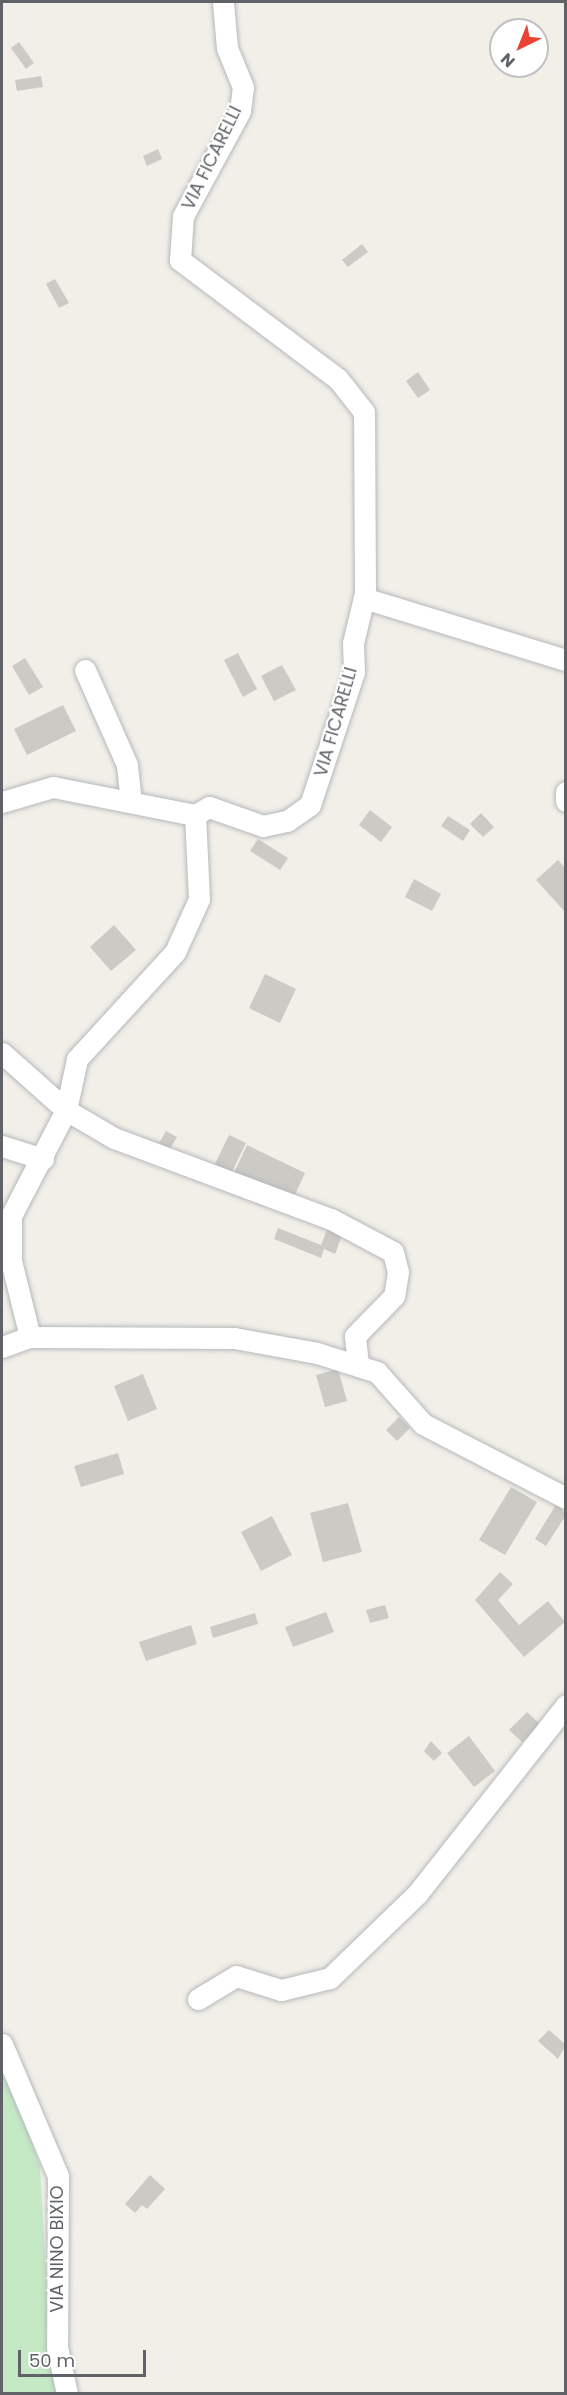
<!DOCTYPE html>
<style>
body{margin:0}
#map{position:relative;width:567px;height:2395px;overflow:hidden;background:#f1efe8;font-family:Poppins,sans-serif}
div>[style]{position:absolute}
[style*='--x']{left:calc(var(--x)*1px);top:calc(var(--y)*1px);width:calc(var(--w)*1px);rotate:calc(var(--a)*1deg)}
.green>*{inset:0;background:#c5e8c5}
.building>*{inset:0;background:#cccac5}
.roads{filter:drop-shadow(0 0 2px #b5b8bc) drop-shadow(0 0 2px #b5b8bc)}
.minor>*{height:21px;margin:-10.5px;padding:0 10.5px;transform-origin:10.5px;border-radius:10.5px;background:#fff}
span{translate:-50% -50%;white-space:nowrap;text-align:center;line-height:1.15;-webkit-text-stroke:4.5px #fff;paint-order:stroke}
.street-label{font-size:18px;color:#5f6368}
.frame{position:absolute;inset:0;border:3px solid #5f6368;pointer-events:none}
.north{position:absolute;left:489px;top:18px;width:60px;height:60px;box-sizing:border-box;background:#fff;border:2px solid #bfc1c3;border-radius:50%;rotate:223deg;font-size:16px;font-weight:700;line-height:24px;text-align:center;color:#5f6368}
.north::after{content:'';display:block;margin:auto;width:21px;height:27px;background:#ea4335;clip-path:polygon(50% 0,100% 100%,50% 72%,0 100%)}
.scale{position:absolute;left:18px;top:2350px;width:128px;height:27px;box-sizing:border-box;border:3px solid #5f6368;border-top:0;padding-left:8px;font-size:18px;line-height:21px;white-space:nowrap;color:#5f6368;-webkit-text-stroke:4px #fff;paint-order:stroke}
</style>
<div id="map">
<div class="green">
<i style="clip-path:polygon(2px 2062px,40px 2166px,50px 2346px,61px 2393px,2px 2393px)"></i>
</div>
<div class="building">
<i style="clip-path:polygon(19px 42px,34px 63px,26px 69px,11px 48px)"></i>
<i style="clip-path:polygon(41px 76px,43px 87px,17px 91px,15px 80px)"></i>
<i style="clip-path:polygon(158px 149px,162px 159px,147px 166px,143px 156px)"></i>
<i style="clip-path:polygon(362px 244px,368px 252px,348px 267px,342px 260px)"></i>
<i style="clip-path:polygon(55px 279px,69px 303px,59px 308px,46px 284px)"></i>
<i style="clip-path:polygon(418px 372px,430px 390px,418px 398px,406px 381px)"></i>
<i style="clip-path:polygon(238px 653px,257px 689px,243px 697px,224px 660px)"></i>
<i style="clip-path:polygon(25px 658px,43px 687px,29px 695px,12px 666px)"></i>
<i style="clip-path:polygon(282px 665px,296px 690px,274px 701px,261px 676px)"></i>
<i style="clip-path:polygon(63px 705px,76px 731px,27px 755px,14px 729px)"></i>
<i style="clip-path:polygon(370px 810px,392px 827px,381px 842px,359px 825px)"></i>
<i style="clip-path:polygon(481px 813px,494px 827px,483px 837px,470px 824px)"></i>
<i style="clip-path:polygon(448px 816px,470px 830px,463px 841px,441px 826px)"></i>
<i style="clip-path:polygon(258px 839px,288px 858px,280px 870px,250px 851px)"></i>
<i style="clip-path:polygon(558px 860px,566px 869px,566px 913px,536px 880px)"></i>
<i style="clip-path:polygon(414px 879px,441px 894px,432px 911px,405px 897px)"></i>
<i style="clip-path:polygon(114px 925px,136px 950px,111px 971px,90px 947px)"></i>
<i style="clip-path:polygon(265px 974px,296px 989px,280px 1023px,249px 1008px)"></i>
<i style="clip-path:polygon(166px 1131px,177px 1137px,170px 1149px,159px 1143px)"></i>
<i style="clip-path:polygon(229px 1135px,246px 1143px,231px 1174px,214px 1166px)"></i>
<i style="clip-path:polygon(247px 1145px,305px 1173px,291px 1203px,233px 1175px)"></i>
<i style="clip-path:polygon(328px 1227px,343px 1233px,335px 1254px,324px 1249px,321px 1258px,274px 1239px,278px 1228px,321px 1245px)"></i>
<i style="clip-path:polygon(338px 1369px,347px 1401px,325px 1407px,316px 1375px)"></i>
<i style="clip-path:polygon(143px 1374px,157px 1409px,128px 1421px,114px 1386px)"></i>
<i style="clip-path:polygon(399px 1417px,410px 1428px,397px 1441px,386px 1430px)"></i>
<i style="clip-path:polygon(118px 1453px,124px 1474px,81px 1487px,74px 1466px)"></i>
<i style="clip-path:polygon(511px 1487px,537px 1502px,505px 1555px,479px 1540px)"></i>
<i style="clip-path:polygon(348px 1503px,362px 1552px,323px 1562px,310px 1513px)"></i>
<i style="clip-path:polygon(557px 1503px,566px 1515px,546px 1546px,535px 1539px)"></i>
<i style="clip-path:polygon(272px 1516px,292px 1555px,261px 1571px,241px 1532px)"></i>
<i style="clip-path:polygon(500px 1572px,513px 1584px,498px 1600px,519px 1625px,548px 1601px,565px 1622px,524px 1657px,475px 1600px)"></i>
<i style="clip-path:polygon(385px 1605px,389px 1618px,370px 1623px,366px 1610px)"></i>
<i style="clip-path:polygon(326px 1612px,334px 1632px,293px 1647px,285px 1627px)"></i>
<i style="clip-path:polygon(255px 1613px,258px 1624px,213px 1638px,210px 1627px)"></i>
<i style="clip-path:polygon(191px 1625px,197px 1644px,146px 1661px,139px 1642px)"></i>
<i style="clip-path:polygon(527px 1712px,540px 1724px,522px 1742px,509px 1730px)"></i>
<i style="clip-path:polygon(469px 1736px,495px 1771px,474px 1787px,447px 1753px)"></i>
<i style="clip-path:polygon(431px 1741px,442px 1753px,434px 1761px,424px 1751px)"></i>
<i style="clip-path:polygon(549px 2030px,566px 2045px,558px 2059px,538px 2041px)"></i>
<i style="clip-path:polygon(150px 2175px,165px 2189px,147px 2209px,142px 2205px,135px 2213px,125px 2204px)"></i>
</div>
<div class="roads">
<div class="minor">
<i style="--x:364;--y:598;--w:211;--a:17.1"></i>
<i style="--x:85;--y:670;--w:104;--a:66.1"></i>
<i style="--x:127;--y:765;--w:36;--a:84"></i>
<i style="--x:566;--y:792;--w:9;--a:90"></i>
<i style="--x:2;--y:802;--w:53;--a:-16.4"></i>
<i style="--x:53;--y:787;--w:145;--a:11.2"></i>
<i style="--x:2;--y:1053;--w:86;--a:41.7"></i>
<i style="--x:66;--y:1110;--w:56;--a:30.3"></i>
<i style="--x:114;--y:1138;--w:232;--a:20.5"></i>
<i style="--x:331;--y:1219;--w:70;--a:28"></i>
<i style="--x:393;--y:1252;--w:21;--a:76"></i>
<i style="--x:398;--y:1272;--w:24;--a:99"></i>
<i style="--x:394;--y:1296;--w:56;--a:134.3"></i>
<i style="--x:355;--y:1336;--w:30;--a:84"></i>
<i style="--x:2;--y:1146;--w:43;--a:17.6"></i>
<i style="--x:30;--y:1337;--w:78;--a:-104"></i>
<i style="--x:11;--y:1261;--w:45;--a:-90"></i>
<i style="--x:11;--y:1216;--w:119;--a:-62.6"></i>
<i style="--x:66;--y:1110;--w:52;--a:-77.8"></i>
<i style="--x:77;--y:1059;--w:145;--a:-47.5"></i>
<i style="--x:175;--y:952;--w:58;--a:-65.6"></i>
<i style="--x:199;--y:899;--w:84;--a:-92.7"></i>
<i style="--x:195;--y:815;--w:16;--a:-30"></i>
<i style="--x:209;--y:807;--w:57;--a:19.4"></i>
<i style="--x:263;--y:826;--w:25;--a:-12"></i>
<i style="--x:287;--y:821;--w:28;--a:-35"></i>
<i style="--x:310;--y:805;--w:140;--a:-71.7"></i>
<i style="--x:354;--y:672;--w:29;--a:-92"></i>
<i style="--x:353;--y:643;--w:51;--a:-76.5"></i>
<i style="--x:365;--y:593;--w:181;--a:-90.3"></i>
<i style="--x:364;--y:412;--w:42;--a:-128.2"></i>
<i style="--x:338;--y:379;--w:198;--a:-143"></i>
<i style="--x:180;--y:260;--w:44;--a:-86.1"></i>
<i style="--x:183;--y:216;--w:119;--a:-61.5"></i>
<i style="--x:240;--y:111;--w:24;--a:-83"></i>
<i style="--x:243;--y:87;--w:42;--a:-112.3"></i>
<i style="--x:227;--y:48;--w:46;--a:-95"></i>
<i style="--x:2;--y:1347;--w:30;--a:-20"></i>
<i style="--x:30;--y:1337;--w:204;--a:0.3"></i>
<i style="--x:234;--y:1338;--w:84;--a:10.2"></i>
<i style="--x:317;--y:1353;--w:63;--a:17.6"></i>
<i style="--x:377;--y:1372;--w:69;--a:48.5"></i>
<i style="--x:423;--y:1424;--w:161;--a:27.4"></i>
<i style="--x:198;--y:1999;--w:44;--a:-31.2"></i>
<i style="--x:236;--y:1976;--w:47;--a:17.3"></i>
<i style="--x:281;--y:1990;--w:50;--a:-13.8"></i>
<i style="--x:330;--y:1978;--w:121;--a:-44"></i>
<i style="--x:417;--y:1894;--w:241;--a:-51.7"></i>
<i style="--x:2;--y:2044;--w:143;--a:67"></i>
<i style="--x:58;--y:2176;--w:171;--a:90.3"></i>
<i style="--x:57;--y:2347;--w:48;--a:78"></i>
</div>
</div>
<div class="street-label">
<span style="left:212px;top:158px;rotate:-64deg">VIA FICARELLI</span>
<span style="left:336px;top:722px;rotate:-74deg">VIA FICARELLI</span>
<span style="left:57px;top:2249px;rotate:-90deg">VIA NINO BIXIO</span>
</div>
<div class="frame"></div>
<div class="north">N</div>
<div class="scale">50 m</div>
</div>
